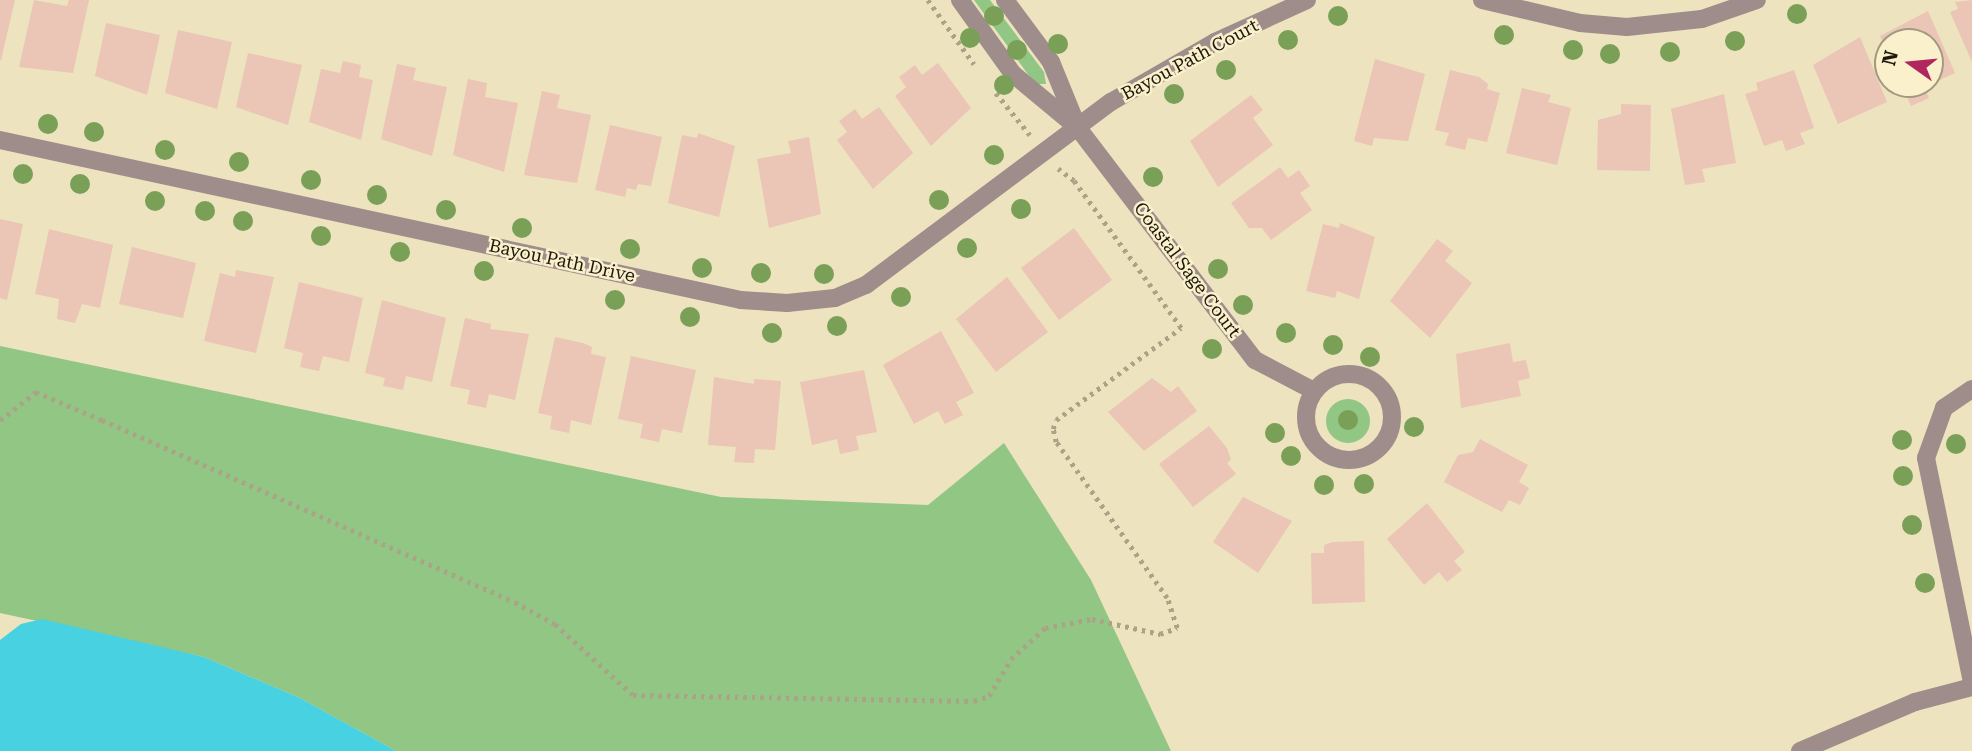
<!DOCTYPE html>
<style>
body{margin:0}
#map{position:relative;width:1972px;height:751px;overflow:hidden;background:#ede3bf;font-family:"Roboto Serif",serif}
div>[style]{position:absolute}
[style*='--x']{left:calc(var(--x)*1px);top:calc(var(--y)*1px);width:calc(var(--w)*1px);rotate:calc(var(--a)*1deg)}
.green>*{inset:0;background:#91c685}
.round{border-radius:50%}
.water>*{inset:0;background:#47d1e1}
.building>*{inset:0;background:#ebc5b5}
.path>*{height:4.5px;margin-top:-2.25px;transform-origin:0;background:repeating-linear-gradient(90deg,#aba386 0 3.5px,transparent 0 8.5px)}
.minor>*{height:18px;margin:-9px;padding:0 9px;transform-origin:9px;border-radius:9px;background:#9f8d8b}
.minor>.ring{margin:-9px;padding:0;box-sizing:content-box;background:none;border:18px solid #9f8d8b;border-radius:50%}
.trees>*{width:20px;height:20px;margin:-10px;border-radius:50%;background:#7a9f56}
span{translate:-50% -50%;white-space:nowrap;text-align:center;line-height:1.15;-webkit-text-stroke:5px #faf0cc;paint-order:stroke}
.street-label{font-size:18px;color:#1d190c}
.north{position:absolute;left:1874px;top:28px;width:70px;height:70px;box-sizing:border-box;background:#faf0cc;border:2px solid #a29a7f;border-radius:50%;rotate:285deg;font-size:19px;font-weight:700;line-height:28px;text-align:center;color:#1d190c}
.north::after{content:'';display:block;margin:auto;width:24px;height:32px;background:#b2265f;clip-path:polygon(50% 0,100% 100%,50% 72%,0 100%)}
</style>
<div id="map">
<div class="green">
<i style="clip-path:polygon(974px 0,990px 0,1044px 72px,1046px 84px,1035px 84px)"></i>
<i style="clip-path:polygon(0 346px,721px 497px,928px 505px,1004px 443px,1091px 580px,1171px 751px,396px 751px,300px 698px,204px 657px,0 613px)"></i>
<i class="round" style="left:1326px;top:399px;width:44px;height:44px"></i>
</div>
<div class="water">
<i style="clip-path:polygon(42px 619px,204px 657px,300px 698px,396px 751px,0 751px,0 640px,21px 624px)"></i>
</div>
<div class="building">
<i style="clip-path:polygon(0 0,15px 0,1px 60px,0 60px)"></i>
<i style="clip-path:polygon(34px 0,67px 6px,69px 0,89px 0,73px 73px,19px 67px)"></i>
<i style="clip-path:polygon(1972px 0,1972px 62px,1950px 12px,1958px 9px,1955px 2px)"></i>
<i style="clip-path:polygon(1928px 11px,1955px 73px,1924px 87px,1929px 98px,1911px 106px,1901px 84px,1930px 84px,1930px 42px,1888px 42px,1888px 54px,1880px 36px)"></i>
<i style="clip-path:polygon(106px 23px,160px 35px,147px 95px,95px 76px)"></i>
<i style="clip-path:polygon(178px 30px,232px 42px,217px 109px,165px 93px)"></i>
<i style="clip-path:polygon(1860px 37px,1887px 102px,1838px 124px,1813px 65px)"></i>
<i style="clip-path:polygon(248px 53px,302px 65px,288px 125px,236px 107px)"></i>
<i style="clip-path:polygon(1375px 59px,1425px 74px,1408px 141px,1374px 138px,1372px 146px,1354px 141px)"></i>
<i style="clip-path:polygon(343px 61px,361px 65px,359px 77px,373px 80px,361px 140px,309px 122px,321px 69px,340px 73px)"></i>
<i style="clip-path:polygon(938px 63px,971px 108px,931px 146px,895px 96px,906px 87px,899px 77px,915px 65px,922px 75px)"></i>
<i style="clip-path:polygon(397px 64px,416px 68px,413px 80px,447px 87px,432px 156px,381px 139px)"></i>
<i style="clip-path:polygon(1450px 70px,1479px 77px,1488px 84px,1487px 89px,1500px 93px,1487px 142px,1468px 138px,1465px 150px,1445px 145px,1449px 133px,1435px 130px)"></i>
<i style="clip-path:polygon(1794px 70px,1814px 128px,1800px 133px,1805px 144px,1786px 151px,1782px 140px,1764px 146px,1745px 94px,1758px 90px,1756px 83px)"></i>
<i style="clip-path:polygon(468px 79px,487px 83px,485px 97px,518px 103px,504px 172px,453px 155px)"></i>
<i style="clip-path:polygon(1522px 88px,1551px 95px,1548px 102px,1571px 108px,1557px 165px,1506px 153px)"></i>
<i style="clip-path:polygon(542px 91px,560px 95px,557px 108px,591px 115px,577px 183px,524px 175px)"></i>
<i style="clip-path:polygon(1724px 94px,1736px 163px,1702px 169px,1705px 182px,1685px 185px,1671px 109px)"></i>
<i style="clip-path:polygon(1251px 95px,1263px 110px,1253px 118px,1273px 145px,1218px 187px,1190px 141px)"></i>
<i style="clip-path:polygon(1621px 104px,1651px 105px,1650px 171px,1597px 170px,1598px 120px,1621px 114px)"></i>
<i style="clip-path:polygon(879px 107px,913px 153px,873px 189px,837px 140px,847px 132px,839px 121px,855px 109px,862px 119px)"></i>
<i style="clip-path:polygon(610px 125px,662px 137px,651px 186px,638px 184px,636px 190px,627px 188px,625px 197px,595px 190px)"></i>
<i style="clip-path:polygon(698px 133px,735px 146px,719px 217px,668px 203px,682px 135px,697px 138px)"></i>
<i style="clip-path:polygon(809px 137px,821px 214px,769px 228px,757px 159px,791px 153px,788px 141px)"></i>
<i style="clip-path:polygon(1280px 167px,1288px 178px,1299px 170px,1310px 186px,1300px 193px,1312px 210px,1271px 240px,1262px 228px,1249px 228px,1231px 203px)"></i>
<i style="clip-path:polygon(0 219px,23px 224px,7px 300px,0 298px)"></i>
<i style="clip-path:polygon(1340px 223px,1375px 237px,1359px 299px,1337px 291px,1335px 298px,1306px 291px,1323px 224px,1339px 228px)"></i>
<i style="clip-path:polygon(1074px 228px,1112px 280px,1059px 320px,1021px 268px)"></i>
<i style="clip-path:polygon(49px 229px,113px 245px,100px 308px,82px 304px,75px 323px,57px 319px,59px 299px,35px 294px)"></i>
<i style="clip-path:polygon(1437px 239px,1453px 251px,1445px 261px,1472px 283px,1430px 338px,1390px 301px)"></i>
<i style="clip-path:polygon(132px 247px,196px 263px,183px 318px,119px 304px)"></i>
<i style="clip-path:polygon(236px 270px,274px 277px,256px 353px,204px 341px,220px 273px,235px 277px)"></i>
<i style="clip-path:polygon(1007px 277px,1048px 332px,996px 372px,956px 319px)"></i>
<i style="clip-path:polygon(299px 282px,363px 298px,349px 362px,323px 356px,319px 371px,300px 367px,303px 353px,284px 348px)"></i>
<i style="clip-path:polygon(382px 300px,446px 318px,432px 382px,406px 376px,403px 390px,383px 386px,385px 378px,365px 373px)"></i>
<i style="clip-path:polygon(465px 318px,491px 324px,490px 329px,529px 334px,515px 400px,489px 394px,486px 408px,467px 404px,470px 390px,450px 386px)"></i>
<i style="clip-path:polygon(941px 331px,974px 393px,956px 402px,963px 415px,945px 424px,938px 411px,914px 424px,883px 365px)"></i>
<i style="clip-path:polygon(555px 337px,583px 343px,592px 347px,591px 354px,606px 357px,591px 425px,571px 420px,569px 433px,550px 429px,552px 416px,538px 413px)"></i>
<i style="clip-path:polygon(1510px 343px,1513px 362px,1526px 360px,1530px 378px,1518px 381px,1521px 396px,1461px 408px,1456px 354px)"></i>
<i style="clip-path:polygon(631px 356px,696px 370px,682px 433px,662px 429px,659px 442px,640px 438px,643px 424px,618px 419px)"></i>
<i style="clip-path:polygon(864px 370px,877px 432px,856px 436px,859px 450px,840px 454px,837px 439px,812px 445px,800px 382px)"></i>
<i style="clip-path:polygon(714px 377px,754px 384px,754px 379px,781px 381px,775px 450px,755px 449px,754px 463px,734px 462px,736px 447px,708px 445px)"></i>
<i style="clip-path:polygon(1152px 378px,1171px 392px,1178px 386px,1197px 411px,1144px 451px,1108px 412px)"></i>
<i style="clip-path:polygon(1209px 426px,1227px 448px,1231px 460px,1227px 463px,1236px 474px,1193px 507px,1159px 464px)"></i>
<i style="clip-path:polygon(1480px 439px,1528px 465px,1519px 482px,1529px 488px,1520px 505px,1509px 500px,1502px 512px,1444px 482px,1458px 455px,1473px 452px)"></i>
<i style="clip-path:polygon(1243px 497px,1292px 521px,1258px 573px,1213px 542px)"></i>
<i style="clip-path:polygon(1427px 503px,1465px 552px,1454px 561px,1462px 570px,1447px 582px,1439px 572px,1424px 585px,1387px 539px)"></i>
<i style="clip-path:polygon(1364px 541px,1365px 602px,1312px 604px,1311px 553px,1324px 553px,1324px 545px,1333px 542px)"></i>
</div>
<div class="path">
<i style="--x:928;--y:0;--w:79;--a:54.3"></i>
<i style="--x:996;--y:93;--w:54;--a:51"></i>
<i style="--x:0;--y:420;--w:46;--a:-37.9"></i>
<i style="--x:36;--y:392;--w:72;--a:23"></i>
<i style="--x:102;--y:420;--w:451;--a:23.8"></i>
<i style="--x:515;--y:602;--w:46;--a:28.8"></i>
<i style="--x:555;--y:624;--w:105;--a:42.3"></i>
<i style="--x:633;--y:695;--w:341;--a:1"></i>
<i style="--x:974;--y:701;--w:16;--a:-18"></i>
<i style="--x:989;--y:696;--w:43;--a:-59.3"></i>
<i style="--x:1011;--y:659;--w:46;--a:-42.4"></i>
<i style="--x:1045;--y:628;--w:48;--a:-10.8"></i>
<i style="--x:1092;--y:619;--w:70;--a:12.4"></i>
<i style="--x:1160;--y:634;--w:18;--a:-19"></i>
<i style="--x:1177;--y:628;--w:32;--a:-108"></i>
<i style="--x:1167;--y:598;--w:191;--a:-125.4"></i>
<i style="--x:1056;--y:442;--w:13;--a:-103"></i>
<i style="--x:1053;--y:429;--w:9;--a:-72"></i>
<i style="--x:1056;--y:420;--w:155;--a:-36.4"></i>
<i style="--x:1181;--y:328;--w:182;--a:-126.1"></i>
<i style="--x:1074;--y:181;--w:20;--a:-143"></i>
</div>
<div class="minor">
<i style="--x:960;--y:0;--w:91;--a:54.4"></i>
<i style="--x:1013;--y:74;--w:85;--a:39.7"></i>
<i style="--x:1005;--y:0;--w:77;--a:53.4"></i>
<i style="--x:1051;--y:62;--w:71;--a:67.8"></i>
<i style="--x:1078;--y:128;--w:292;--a:52.7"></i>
<i style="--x:1255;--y:360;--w:67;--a:27.7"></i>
<i style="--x:1482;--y:0;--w:101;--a:13.2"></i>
<i style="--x:1580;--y:23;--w:47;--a:4.9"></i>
<i style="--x:1627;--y:27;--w:75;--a:-6.1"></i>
<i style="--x:1702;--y:19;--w:58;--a:-19.1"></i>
<i style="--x:0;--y:140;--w:758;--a:12.18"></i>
<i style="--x:741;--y:300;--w:46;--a:3.7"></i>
<i style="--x:787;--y:303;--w:48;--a:-5.9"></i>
<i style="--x:835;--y:298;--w:34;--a:-23"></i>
<i style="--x:866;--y:285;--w:306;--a:-36.8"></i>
<i style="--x:1111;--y:102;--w:120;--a:-30"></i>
<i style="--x:1215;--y:42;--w:101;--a:-24.5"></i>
<i class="ring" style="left:1306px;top:374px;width:68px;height:68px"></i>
<i style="--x:1972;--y:389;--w:34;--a:146"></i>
<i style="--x:1944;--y:408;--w:53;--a:109.8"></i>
<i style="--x:1926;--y:458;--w:229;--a:78.4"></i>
<i style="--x:1800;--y:751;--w:125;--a:-23.1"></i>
<i style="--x:1915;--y:702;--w:59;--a:-14.7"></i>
</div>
<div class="trees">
<i style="left:1797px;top:14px"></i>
<i style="left:994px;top:16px"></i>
<i style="left:1338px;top:16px"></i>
<i style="left:1504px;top:35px"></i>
<i style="left:970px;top:38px"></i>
<i style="left:1288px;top:40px"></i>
<i style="left:1735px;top:41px"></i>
<i style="left:1058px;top:44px"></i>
<i style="left:1017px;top:50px"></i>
<i style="left:1573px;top:50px"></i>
<i style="left:1670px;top:52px"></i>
<i style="left:1610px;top:54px"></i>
<i style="left:1226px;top:70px"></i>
<i style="left:1004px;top:85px"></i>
<i style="left:1174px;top:94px"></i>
<i style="left:48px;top:124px"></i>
<i style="left:94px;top:132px"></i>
<i style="left:165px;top:150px"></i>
<i style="left:994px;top:155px"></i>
<i style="left:239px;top:162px"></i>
<i style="left:23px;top:174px"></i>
<i style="left:1153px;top:177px"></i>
<i style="left:311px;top:180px"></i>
<i style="left:80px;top:184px"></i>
<i style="left:377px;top:195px"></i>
<i style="left:939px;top:200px"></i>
<i style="left:155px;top:201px"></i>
<i style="left:1021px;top:209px"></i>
<i style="left:446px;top:210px"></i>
<i style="left:205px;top:211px"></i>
<i style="left:243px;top:221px"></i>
<i style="left:522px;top:228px"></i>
<i style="left:321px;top:236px"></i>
<i style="left:967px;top:248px"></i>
<i style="left:630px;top:249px"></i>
<i style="left:400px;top:252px"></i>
<i style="left:702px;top:268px"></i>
<i style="left:1218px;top:269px"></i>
<i style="left:484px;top:271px"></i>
<i style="left:761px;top:273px"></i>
<i style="left:824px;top:274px"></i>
<i style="left:901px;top:297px"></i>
<i style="left:615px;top:300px"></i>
<i style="left:1243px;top:305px"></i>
<i style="left:690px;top:317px"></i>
<i style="left:837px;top:326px"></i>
<i style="left:772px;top:333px"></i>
<i style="left:1286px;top:333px"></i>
<i style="left:1333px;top:345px"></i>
<i style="left:1212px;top:349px"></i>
<i style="left:1370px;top:357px"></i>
<i style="left:1348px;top:420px"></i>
<i style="left:1414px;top:427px"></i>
<i style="left:1275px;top:433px"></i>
<i style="left:1902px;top:440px"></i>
<i style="left:1956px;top:444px"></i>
<i style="left:1291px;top:456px"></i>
<i style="left:1903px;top:476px"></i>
<i style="left:1364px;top:484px"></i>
<i style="left:1324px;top:485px"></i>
<i style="left:1912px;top:525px"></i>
<i style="left:1925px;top:583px"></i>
</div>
<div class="street-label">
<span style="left:1190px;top:60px;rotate:-28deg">Bayou Path Court</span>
<span style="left:562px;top:261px;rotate:12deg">Bayou Path Drive</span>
<span style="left:1187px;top:270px;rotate:53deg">Coastal Sage Court</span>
</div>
<div class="north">N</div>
</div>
